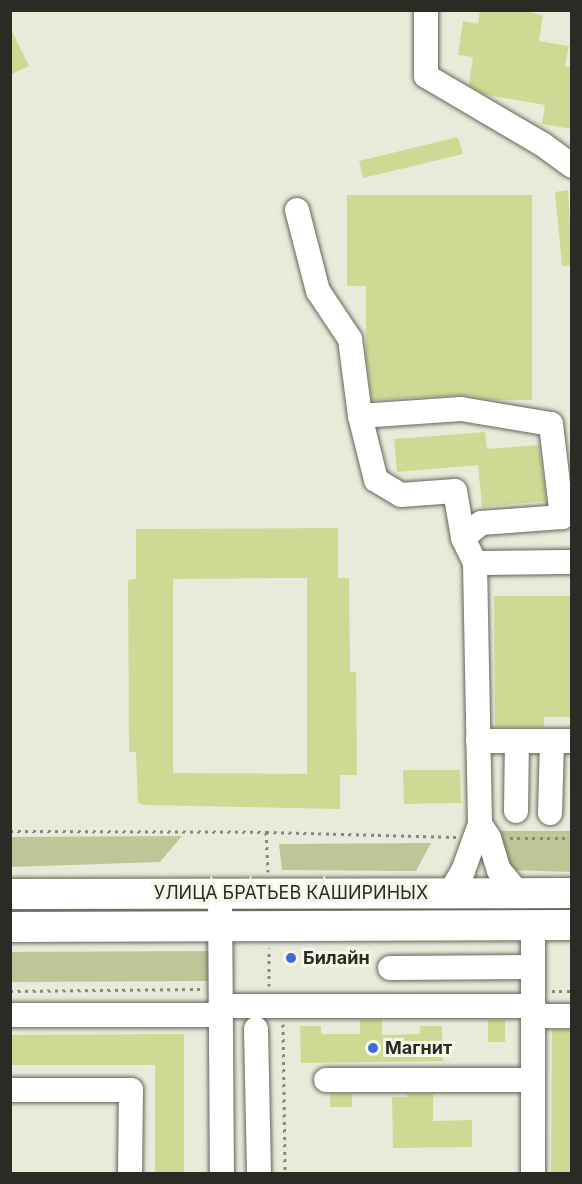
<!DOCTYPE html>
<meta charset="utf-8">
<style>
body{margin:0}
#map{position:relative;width:582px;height:1184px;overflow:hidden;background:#e8ebda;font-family:Inter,sans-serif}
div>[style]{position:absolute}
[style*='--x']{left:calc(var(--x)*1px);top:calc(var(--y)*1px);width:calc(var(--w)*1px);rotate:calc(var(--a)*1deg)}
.green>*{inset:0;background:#bec698}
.building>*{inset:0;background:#ceda94}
.path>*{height:3px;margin-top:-1.5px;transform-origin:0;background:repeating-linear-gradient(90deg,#86897d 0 3px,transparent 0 7.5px)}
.roads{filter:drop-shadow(0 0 2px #636657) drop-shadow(0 0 2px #636657)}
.minor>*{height:24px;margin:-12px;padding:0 12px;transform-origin:12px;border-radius:12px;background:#fff}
.major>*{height:30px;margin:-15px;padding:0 15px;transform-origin:15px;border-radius:15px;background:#fff}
.dots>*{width:16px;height:16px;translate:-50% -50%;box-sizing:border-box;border:3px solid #f5f8e7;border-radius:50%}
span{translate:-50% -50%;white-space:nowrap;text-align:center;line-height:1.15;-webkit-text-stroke:6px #f5f8e7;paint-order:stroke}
.street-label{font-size:18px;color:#292b24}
.poi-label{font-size:18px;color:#292b24;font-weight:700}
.left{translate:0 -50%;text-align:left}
.frame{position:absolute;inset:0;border:12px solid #292b24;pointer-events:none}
</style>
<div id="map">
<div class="green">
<i style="clip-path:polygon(499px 831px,571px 831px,571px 872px,512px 870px,496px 834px)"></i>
<i style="clip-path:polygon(182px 836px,160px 862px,11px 867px,11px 837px)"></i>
<i style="clip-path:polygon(431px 843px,416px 871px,282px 870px,279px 844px)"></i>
<i style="clip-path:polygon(210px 951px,210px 981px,11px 982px,10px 952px)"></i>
</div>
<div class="building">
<i style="clip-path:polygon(480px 10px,519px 10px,543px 15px,539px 41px,569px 46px,565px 66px,572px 67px,572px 129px,542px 124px,545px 105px,487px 95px,469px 85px,473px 57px,458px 55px,463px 21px,478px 24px)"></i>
<i style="clip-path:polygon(10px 27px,29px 66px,10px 75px)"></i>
<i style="clip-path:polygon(458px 137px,463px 154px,363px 178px,359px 161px)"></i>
<i style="clip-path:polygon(568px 190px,572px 265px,562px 266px,555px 192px)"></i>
<i style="clip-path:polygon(347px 195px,532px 195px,532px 400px,495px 400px,460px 395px,372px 400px,366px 353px,366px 286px,347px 286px)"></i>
<i style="clip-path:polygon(485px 432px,487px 449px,539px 445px,546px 501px,482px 507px,478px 465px,397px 472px,394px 439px)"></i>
<i style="clip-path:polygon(evenodd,338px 528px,338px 578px,349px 578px,350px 672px,356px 672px,357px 775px,340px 775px,340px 809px,144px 805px,138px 803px,136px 752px,129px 752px,128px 580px,136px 579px,136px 529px,338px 528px,279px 578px,307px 578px,307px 774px,173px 773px,173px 579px,279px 578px)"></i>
<i style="clip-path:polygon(494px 596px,572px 596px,572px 717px,544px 717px,544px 727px,495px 727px)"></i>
<i style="clip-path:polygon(403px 770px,460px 770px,461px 803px,404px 804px)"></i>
<i style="clip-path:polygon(315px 953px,367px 953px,367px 967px,315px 967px)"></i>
<i style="clip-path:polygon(360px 1020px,382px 1020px,382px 1035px,420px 1034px,420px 1026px,442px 1026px,443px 1061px,301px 1063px,300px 1026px,321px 1026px,321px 1034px,360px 1034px)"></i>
<i style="clip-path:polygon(488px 1020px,505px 1020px,505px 1042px,488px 1042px)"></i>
<i style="clip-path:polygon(552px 1030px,572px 1030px,572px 1173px,551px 1173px)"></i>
<i style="clip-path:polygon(184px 1034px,184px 1173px,155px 1173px,155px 1065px,10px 1065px,10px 1035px)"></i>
<i style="clip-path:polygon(330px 1094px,352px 1094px,352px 1107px,330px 1107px)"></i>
<i style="clip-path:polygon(407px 1094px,433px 1094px,433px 1121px,472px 1120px,472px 1147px,393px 1148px,392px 1097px,407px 1097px)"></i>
</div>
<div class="path">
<i style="--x:10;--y:831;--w:256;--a:0.2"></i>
<i style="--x:266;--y:832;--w:190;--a:1.5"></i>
<i style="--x:266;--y:832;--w:40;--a:87.1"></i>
<i style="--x:510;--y:838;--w:62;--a:0"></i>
<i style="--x:269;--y:986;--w:38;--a:-90"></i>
<i style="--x:10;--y:991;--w:191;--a:-0.6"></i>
<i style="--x:552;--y:991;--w:20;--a:0"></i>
<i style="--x:283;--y:1024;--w:150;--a:89.2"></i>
</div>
<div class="roads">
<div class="minor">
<i style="--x:426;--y:10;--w:66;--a:90"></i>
<i style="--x:426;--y:76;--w:134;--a:30.4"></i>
<i style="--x:542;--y:144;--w:37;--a:36"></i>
<i style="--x:297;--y:210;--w:84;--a:75.5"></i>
<i style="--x:318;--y:291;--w:58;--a:56.3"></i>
<i style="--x:350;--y:339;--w:78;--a:82.6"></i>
<i style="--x:360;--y:416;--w:66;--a:76"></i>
<i style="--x:376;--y:480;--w:29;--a:31"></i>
<i style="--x:401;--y:495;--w:54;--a:-4.2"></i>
<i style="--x:455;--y:491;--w:48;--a:80.3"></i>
<i style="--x:360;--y:416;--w:101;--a:-4"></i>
<i style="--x:461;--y:409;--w:91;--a:9.5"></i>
<i style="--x:551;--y:424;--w:94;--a:83.3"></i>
<i style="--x:562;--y:517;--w:81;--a:175.8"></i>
<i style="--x:481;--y:523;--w:23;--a:140"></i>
<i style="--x:463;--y:538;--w:28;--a:64"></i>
<i style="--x:475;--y:563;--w:261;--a:88.9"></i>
<i style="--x:480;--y:824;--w:50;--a:109.9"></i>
<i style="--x:463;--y:871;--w:26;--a:121"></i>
<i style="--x:475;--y:563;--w:97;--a:-0.6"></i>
<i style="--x:478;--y:741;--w:94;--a:0"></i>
<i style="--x:516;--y:811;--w:70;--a:-89.2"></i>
<i style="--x:550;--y:813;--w:72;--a:-88.4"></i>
<i style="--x:480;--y:824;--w:17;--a:57"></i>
<i style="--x:489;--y:838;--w:34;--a:73"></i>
<i style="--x:499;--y:870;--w:30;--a:50"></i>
<i style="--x:220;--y:894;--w:280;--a:89.6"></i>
<i style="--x:390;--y:968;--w:143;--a:-0.4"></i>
<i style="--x:220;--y:1006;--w:314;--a:0"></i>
<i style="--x:10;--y:1015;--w:210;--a:0"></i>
<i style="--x:534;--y:1016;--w:38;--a:0"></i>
<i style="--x:256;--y:1029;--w:145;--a:88.8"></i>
<i style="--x:326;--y:1080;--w:205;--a:0"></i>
<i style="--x:10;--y:1090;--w:121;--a:0"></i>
<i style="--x:131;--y:1090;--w:84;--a:90.7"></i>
<i style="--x:533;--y:1174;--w:249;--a:-90"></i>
</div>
<div class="major">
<i style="--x:10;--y:894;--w:562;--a:-0.1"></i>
<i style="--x:10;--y:927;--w:562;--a:-0.2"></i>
</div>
</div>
<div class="dots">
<i style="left:291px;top:958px;background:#3c6adb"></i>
<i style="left:373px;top:1048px;background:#3c6adb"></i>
</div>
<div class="street-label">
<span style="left:291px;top:893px">УЛИЦА БРАТЬЕВ КАШИРИНЫХ</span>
</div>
<div class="poi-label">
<span class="left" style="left:303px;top:958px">Билайн</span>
<span class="left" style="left:385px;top:1048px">Магнит</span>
</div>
<div class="frame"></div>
</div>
